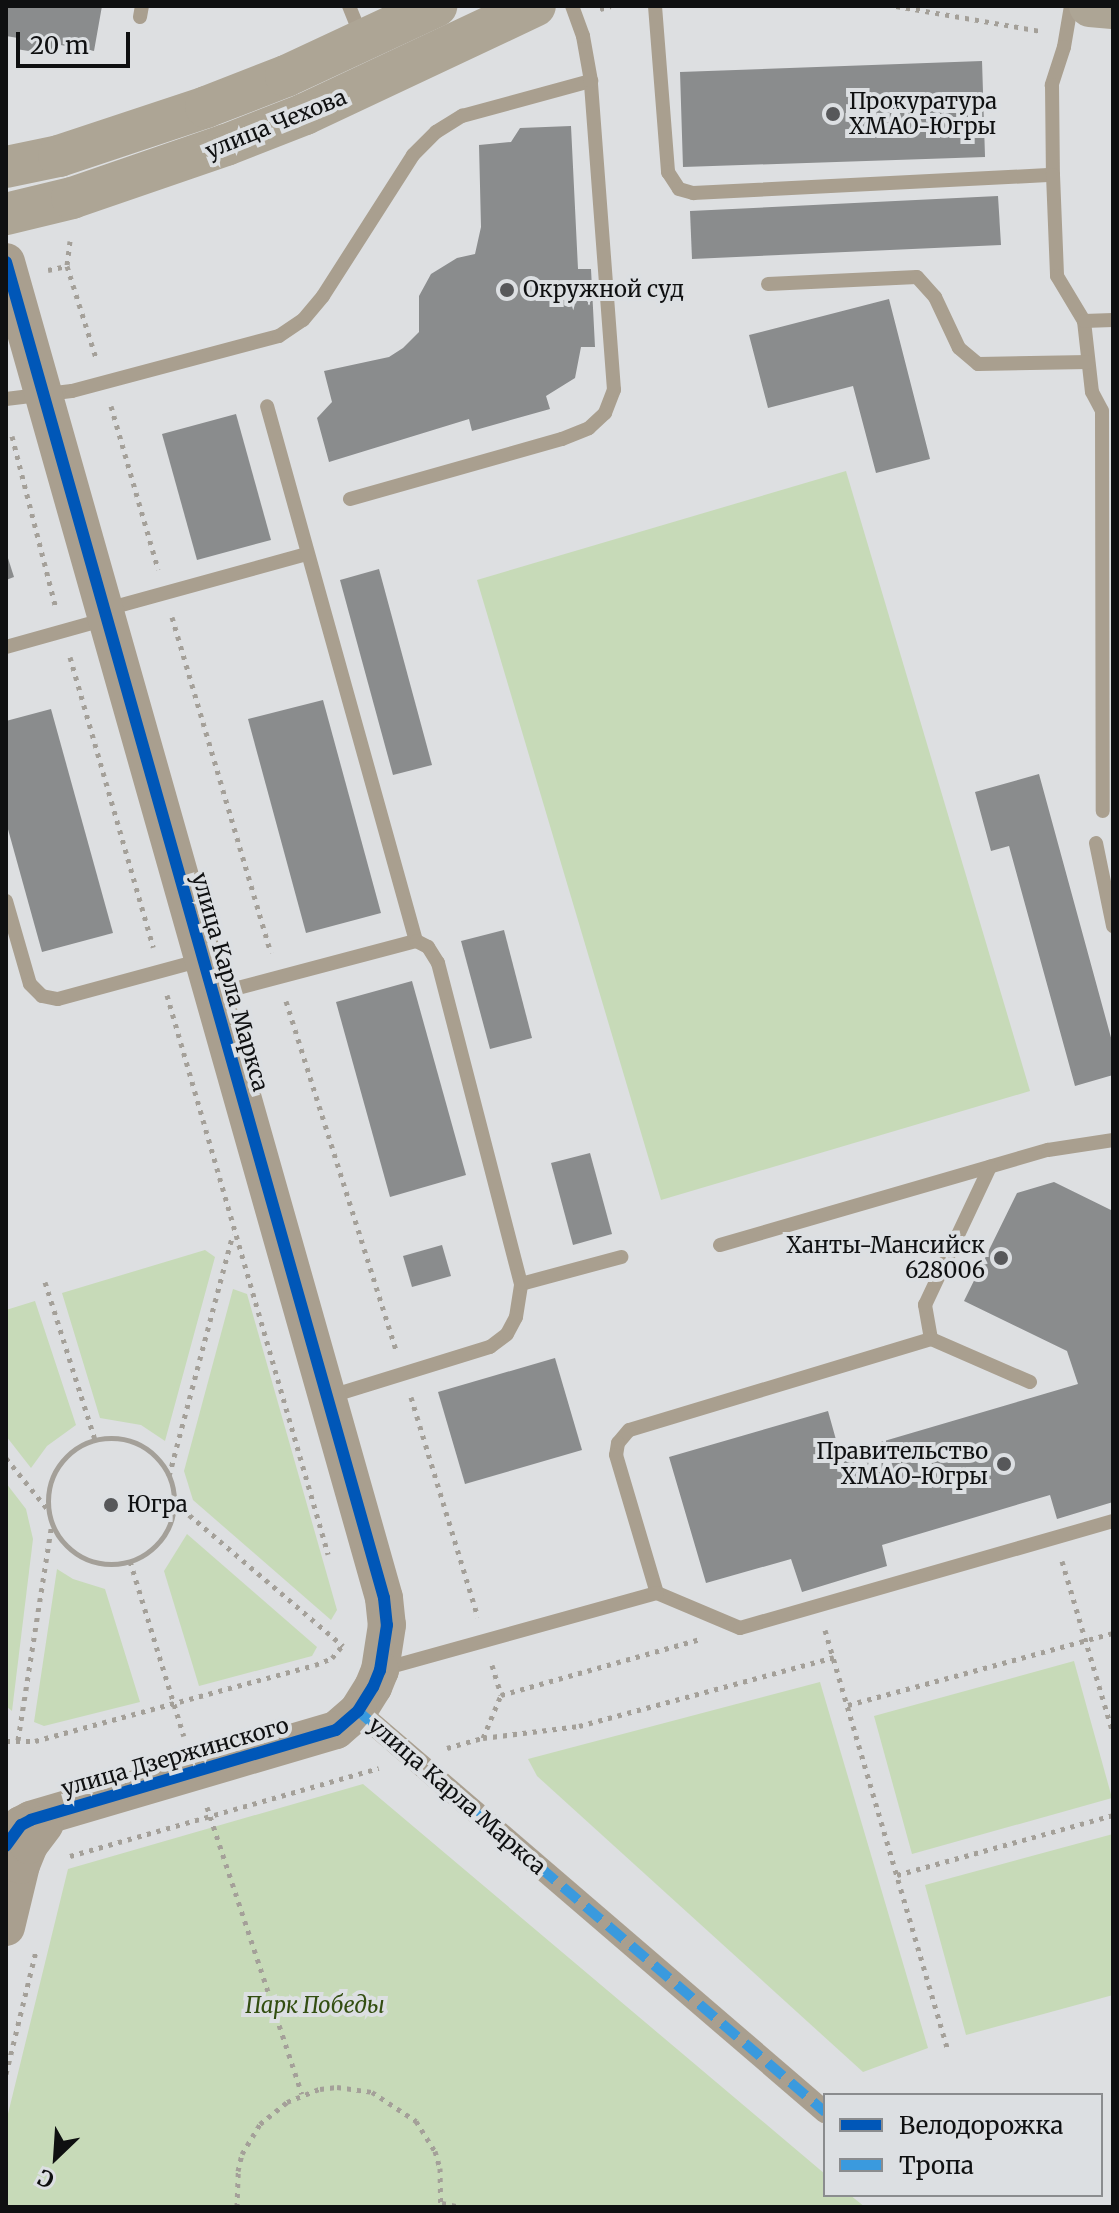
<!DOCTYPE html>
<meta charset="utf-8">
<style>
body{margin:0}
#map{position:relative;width:1119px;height:2213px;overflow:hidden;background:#dddfe1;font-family:Merriweather,serif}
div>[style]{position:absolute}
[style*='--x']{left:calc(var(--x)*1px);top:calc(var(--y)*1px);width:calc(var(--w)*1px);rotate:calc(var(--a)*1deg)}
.green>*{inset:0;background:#c7dab8}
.building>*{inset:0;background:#8a8c8d}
.path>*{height:5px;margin-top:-2.5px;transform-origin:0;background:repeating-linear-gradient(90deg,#a4a099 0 4px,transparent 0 10px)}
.path>.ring{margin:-2.5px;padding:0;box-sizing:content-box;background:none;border:5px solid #a4a099;border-radius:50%}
.service>*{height:14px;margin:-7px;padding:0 7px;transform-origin:7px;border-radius:7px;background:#a99f8f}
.pedestrian>*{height:22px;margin:-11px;padding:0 11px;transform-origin:11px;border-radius:11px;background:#a99f8f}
.tertiary>*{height:38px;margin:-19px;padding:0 19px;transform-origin:19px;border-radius:19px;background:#a99f8f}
.secondary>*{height:42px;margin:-21px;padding:0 21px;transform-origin:21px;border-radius:21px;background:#ada595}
.quiet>*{height:10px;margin-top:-5px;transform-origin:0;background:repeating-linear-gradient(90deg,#3a9ade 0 20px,transparent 0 30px)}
.cycleway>*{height:12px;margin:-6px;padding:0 6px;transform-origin:6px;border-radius:6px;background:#0057b8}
.dots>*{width:22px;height:22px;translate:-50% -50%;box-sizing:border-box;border:4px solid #dcdfe2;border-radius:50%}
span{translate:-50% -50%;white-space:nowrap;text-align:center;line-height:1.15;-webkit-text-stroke:8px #dcdfe2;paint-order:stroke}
.poi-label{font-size:22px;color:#0f1011}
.left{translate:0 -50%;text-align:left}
.right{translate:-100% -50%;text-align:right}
.street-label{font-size:22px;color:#0f1011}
.park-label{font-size:22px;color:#334e11;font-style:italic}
.frame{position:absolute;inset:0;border:8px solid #0f1011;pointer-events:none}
.legend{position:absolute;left:823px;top:2093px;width:280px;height:104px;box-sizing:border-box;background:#dcdfe2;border:2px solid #8a8c8e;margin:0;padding:10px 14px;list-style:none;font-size:24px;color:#0f1011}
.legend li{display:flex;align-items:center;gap:16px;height:40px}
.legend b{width:40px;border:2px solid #8a8c8e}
.north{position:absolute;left:16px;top:2117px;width:80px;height:80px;-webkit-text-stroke:6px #dcdfe2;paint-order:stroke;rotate:205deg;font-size:22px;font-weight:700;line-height:32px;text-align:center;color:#0f1011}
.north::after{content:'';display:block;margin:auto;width:28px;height:36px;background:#0f1011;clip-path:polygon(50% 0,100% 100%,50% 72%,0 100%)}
.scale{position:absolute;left:16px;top:32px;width:114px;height:36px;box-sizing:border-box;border:4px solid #0f1011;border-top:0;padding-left:10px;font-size:24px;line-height:28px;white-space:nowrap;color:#0f1011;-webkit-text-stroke:6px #dcdfe2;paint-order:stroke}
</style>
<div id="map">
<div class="green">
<i style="clip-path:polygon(846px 471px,1030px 1091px,661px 1200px,477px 580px)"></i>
<i style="clip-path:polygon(205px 1250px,215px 1257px,165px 1441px,141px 1425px,100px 1418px,62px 1293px)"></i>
<i style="clip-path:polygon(233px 1289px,247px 1294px,337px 1610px,331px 1620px,193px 1500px,184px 1471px)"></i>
<i style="clip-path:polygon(35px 1301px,76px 1425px,47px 1446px,31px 1468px,6px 1436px,6px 1310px)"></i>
<i style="clip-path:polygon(6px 1483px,26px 1509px,33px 1539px,12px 1711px,6px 1706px)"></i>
<i style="clip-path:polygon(187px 1534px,317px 1647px,312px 1656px,199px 1686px,164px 1571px)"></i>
<i style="clip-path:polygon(57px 1569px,73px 1579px,105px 1589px,140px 1702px,44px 1726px,34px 1722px)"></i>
<i style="clip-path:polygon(1074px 1661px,1112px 1798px,912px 1854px,874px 1716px)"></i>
<i style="clip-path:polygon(820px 1682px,928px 2048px,863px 2072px,537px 1776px,528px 1759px)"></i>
<i style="clip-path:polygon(363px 1784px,825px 2174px,825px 2195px,850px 2195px,865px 2207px,6px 2207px,6px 2122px,68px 1869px)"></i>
<i style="clip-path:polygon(1113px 1834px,1113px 1995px,966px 2035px,925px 1885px)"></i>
</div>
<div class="building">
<i style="clip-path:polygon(6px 6px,102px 6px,94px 51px,55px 44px,54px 55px,16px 49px,18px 38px,6px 36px)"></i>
<i style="clip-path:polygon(982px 61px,985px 157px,683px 167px,680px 72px)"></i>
<i style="clip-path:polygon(571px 126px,578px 269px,591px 269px,595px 347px,581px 347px,575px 378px,546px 396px,550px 409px,472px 431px,469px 419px,329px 462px,317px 418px,332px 402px,324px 371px,389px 357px,403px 348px,419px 332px,419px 296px,431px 274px,457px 258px,475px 254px,481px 227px,479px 145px,511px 142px,520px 128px)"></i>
<i style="clip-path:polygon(998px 196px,1001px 245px,692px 259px,690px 211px)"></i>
<i style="clip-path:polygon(889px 299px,930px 459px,876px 473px,853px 386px,768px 408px,749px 335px)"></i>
<i style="clip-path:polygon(236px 414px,271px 540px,197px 560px,162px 434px)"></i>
<i style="clip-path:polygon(6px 552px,14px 577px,6px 580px)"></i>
<i style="clip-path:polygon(379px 569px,432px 765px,393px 775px,340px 580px)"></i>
<i style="clip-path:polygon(323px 700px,381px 913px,306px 933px,248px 719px)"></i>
<i style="clip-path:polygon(51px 709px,113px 933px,42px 952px,6px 822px,6px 721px)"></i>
<i style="clip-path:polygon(1039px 774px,1113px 1045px,1113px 1075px,1075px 1086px,1009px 846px,991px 851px,975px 792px)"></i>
<i style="clip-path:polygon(504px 930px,532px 1038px,490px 1049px,461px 941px)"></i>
<i style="clip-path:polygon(412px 981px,466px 1175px,390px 1197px,336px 1002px)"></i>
<i style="clip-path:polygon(590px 1153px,612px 1234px,573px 1245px,551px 1163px)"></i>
<i style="clip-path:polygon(1054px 1182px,1113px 1211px,1113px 1502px,1057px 1519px,1050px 1495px,882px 1545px,887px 1566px,802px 1592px,791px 1559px,706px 1583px,669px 1457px,828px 1411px,840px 1454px,1078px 1384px,1067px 1351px,964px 1301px,1017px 1193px)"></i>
<i style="clip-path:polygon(442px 1245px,451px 1276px,412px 1287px,403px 1256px)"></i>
<i style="clip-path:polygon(555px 1358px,582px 1450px,465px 1484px,438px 1392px)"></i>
</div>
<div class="path">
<i style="--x:896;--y:6;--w:146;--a:9.8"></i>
<i style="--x:600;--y:9;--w:11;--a:-15"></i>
<i style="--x:70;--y:241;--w:25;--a:97"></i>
<i style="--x:67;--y:266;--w:96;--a:72.5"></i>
<i style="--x:48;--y:270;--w:19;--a:-12"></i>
<i style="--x:111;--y:406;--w:170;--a:73.9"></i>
<i style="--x:12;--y:436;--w:179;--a:75.7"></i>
<i style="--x:172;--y:617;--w:350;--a:73.6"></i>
<i style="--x:70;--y:657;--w:302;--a:74"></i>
<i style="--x:167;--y:995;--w:582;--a:73.93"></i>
<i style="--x:286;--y:1001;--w:365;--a:72.5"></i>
<i style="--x:45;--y:1282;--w:166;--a:72.4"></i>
<i style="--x:411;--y:1397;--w:230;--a:73.1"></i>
<i class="ring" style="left:48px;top:1438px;width:121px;height:121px"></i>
<i style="--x:6;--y:1458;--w:68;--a:50.9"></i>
<i style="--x:169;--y:1476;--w:250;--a:-75.2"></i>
<i style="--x:174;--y:1502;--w:222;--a:40.4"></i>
<i style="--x:130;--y:1561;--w:183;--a:72.9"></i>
<i style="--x:1062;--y:1561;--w:179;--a:73.5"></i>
<i style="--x:825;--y:1630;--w:439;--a:73.7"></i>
<i style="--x:492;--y:1665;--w:31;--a:73"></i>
<i style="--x:848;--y:1705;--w:275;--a:-15.2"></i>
<i style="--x:483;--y:1738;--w:47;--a:-67.3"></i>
<i style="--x:501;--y:1695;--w:207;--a:-15.7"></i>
<i style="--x:18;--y:1740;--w:220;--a:-81.1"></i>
<i style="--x:6;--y:1741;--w:29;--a:0"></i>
<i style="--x:35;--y:1741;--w:290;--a:-15.2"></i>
<i style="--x:315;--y:1665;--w:18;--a:-22"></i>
<i style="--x:332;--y:1658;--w:17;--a:-50"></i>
<i style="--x:447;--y:1748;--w:37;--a:-16"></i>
<i style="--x:483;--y:1738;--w:97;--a:-7.1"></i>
<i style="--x:579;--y:1726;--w:264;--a:-15.1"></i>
<i style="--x:207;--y:1807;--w:302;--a:71.7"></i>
<i style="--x:70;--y:1856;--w:321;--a:-15.9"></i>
<i style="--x:897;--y:1875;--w:224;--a:-15.5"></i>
<i style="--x:6;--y:2074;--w:127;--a:-76.3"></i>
<i style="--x:442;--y:2203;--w:19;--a:12"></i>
<i style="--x:237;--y:2207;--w:36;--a:-88"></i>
<i style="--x:238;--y:2171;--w:17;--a:-77"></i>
<i style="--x:242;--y:2154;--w:35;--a:-59"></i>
<i style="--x:260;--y:2124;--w:35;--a:-39"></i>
<i style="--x:287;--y:2102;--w:35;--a:-22"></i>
<i style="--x:320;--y:2089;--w:17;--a:-7"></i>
<i style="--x:337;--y:2087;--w:35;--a:8"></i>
<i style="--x:372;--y:2092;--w:53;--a:33.4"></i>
<i style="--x:416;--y:2121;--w:36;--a:58"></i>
<i style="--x:435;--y:2151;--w:18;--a:74"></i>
<i style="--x:440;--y:2168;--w:39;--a:89"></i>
</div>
<div class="service">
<i style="--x:349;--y:6;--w:31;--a:68"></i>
<i style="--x:655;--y:6;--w:167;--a:85.5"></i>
<i style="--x:668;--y:172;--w:20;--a:57"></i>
<i style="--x:679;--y:189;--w:15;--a:16"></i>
<i style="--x:693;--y:193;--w:360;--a:-2.9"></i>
<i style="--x:1071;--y:6;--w:42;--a:99.7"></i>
<i style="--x:1064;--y:47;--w:40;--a:108"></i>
<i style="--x:1052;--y:85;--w:90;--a:89.4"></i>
<i style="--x:1053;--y:175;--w:101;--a:87.7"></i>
<i style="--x:1057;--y:276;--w:52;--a:59"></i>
<i style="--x:1084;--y:321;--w:71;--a:83.6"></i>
<i style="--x:1092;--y:392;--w:21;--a:62"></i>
<i style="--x:1102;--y:411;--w:400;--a:89.9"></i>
<i style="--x:140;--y:17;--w:11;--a:-80"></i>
<i style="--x:768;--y:284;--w:149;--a:-2.7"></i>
<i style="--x:917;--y:277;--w:27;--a:48"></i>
<i style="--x:935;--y:297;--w:56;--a:64.8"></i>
<i style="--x:959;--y:348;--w:25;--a:40"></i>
<i style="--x:978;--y:364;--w:110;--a:-1"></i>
<i style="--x:1084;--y:321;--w:29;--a:-2"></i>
<i style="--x:6;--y:399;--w:66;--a:-6.9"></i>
<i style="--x:72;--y:391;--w:214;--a:-14.9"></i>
<i style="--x:279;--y:336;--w:29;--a:-34"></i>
<i style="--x:303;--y:320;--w:31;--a:-50"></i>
<i style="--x:323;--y:296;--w:167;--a:-57.4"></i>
<i style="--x:413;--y:155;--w:33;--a:-45"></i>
<i style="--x:436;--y:132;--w:31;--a:-32"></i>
<i style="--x:462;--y:116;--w:134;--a:-15.2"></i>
<i style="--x:350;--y:499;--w:220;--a:-15.8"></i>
<i style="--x:562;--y:439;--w:29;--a:-22"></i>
<i style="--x:589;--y:428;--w:22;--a:-43"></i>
<i style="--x:605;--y:413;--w:25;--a:-69"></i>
<i style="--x:614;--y:390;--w:310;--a:-94.3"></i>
<i style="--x:591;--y:81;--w:46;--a:-100.1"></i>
<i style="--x:583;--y:36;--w:32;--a:-110"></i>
<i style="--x:107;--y:609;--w:207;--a:-15.4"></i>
<i style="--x:6;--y:647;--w:104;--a:-15.6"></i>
<i style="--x:1096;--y:843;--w:85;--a:78.4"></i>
<i style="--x:6;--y:901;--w:86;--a:73.9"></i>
<i style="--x:30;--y:984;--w:17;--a:45"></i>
<i style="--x:42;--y:996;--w:16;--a:11"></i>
<i style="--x:58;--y:999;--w:149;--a:-15.2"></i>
<i style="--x:215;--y:994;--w:208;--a:-14.8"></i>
<i style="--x:416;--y:941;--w:555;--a:-105.56"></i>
<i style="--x:720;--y:1245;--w:341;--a:-16.2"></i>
<i style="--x:1048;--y:1150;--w:66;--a:-8.7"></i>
<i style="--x:521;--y:1284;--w:104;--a:-15.1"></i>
<i style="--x:931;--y:1339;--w:35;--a:-100"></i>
<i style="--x:925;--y:1305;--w:153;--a:-64.8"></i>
<i style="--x:1030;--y:1382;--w:108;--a:-156.5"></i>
<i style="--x:931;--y:1339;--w:315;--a:163.2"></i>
<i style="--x:629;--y:1430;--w:17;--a:130"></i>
<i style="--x:618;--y:1443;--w:12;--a:99"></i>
<i style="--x:616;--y:1455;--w:144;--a:73.5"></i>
<i style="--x:657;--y:1593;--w:90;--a:22.9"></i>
<i style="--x:740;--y:1628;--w:388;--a:-16"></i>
<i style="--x:328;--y:1397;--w:170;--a:-17.2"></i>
<i style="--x:490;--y:1347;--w:21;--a:-37"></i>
<i style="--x:507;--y:1334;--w:19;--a:-62"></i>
<i style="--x:516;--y:1317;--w:33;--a:-81"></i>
<i style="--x:521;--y:1284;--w:332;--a:-104.5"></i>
<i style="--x:438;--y:963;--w:19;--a:-122"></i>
<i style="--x:428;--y:947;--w:13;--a:-153"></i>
<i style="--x:383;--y:1669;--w:284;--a:-15.5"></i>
</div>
<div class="pedestrian">
<i style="--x:358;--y:1711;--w:616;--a:40.65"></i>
</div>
<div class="tertiary">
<i style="--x:6;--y:262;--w:1388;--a:74.2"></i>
<i style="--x:384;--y:1598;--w:27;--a:84"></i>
<i style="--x:387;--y:1625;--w:46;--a:98.8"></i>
<i style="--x:380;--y:1670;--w:18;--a:112"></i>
<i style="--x:373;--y:1687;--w:28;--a:122"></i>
<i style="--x:358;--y:1711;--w:29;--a:139"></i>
<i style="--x:336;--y:1730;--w:318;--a:163.6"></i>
<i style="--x:31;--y:1820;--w:11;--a:153"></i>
<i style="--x:21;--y:1825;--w:26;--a:126"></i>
<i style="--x:6;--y:1927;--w:64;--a:-76.4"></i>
<i style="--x:21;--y:1865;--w:22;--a:-68"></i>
<i style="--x:29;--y:1845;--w:26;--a:-53"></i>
</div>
<div class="secondary">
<i style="--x:1090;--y:6;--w:23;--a:5"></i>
<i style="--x:6;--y:167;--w:54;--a:-11.7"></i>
<i style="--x:59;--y:156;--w:155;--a:-18.4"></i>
<i style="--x:206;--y:107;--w:86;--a:-21.2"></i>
<i style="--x:286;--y:76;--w:166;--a:-25"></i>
<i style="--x:6;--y:214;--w:68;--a:-13.6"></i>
<i style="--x:72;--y:198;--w:163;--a:-19"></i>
<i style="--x:226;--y:145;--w:85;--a:-21.4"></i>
<i style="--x:305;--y:114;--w:254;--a:-25.2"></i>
</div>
<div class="quiet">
<i style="--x:358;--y:1711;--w:616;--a:40.65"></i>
</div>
<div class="cycleway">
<i style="--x:6;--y:262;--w:1388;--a:74.2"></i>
<i style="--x:384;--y:1598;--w:27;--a:84"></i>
<i style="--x:387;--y:1625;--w:46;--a:98.8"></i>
<i style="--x:380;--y:1670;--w:18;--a:112"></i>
<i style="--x:373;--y:1687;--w:28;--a:122"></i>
<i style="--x:358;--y:1711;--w:29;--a:139"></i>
<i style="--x:336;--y:1730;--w:318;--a:163.6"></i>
<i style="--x:31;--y:1820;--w:11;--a:153"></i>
<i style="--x:21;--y:1825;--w:26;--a:126"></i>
</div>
<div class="dots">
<i style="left:833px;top:114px;background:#57585a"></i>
<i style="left:507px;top:290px;background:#57585a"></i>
<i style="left:1001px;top:1258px;background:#57585a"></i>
<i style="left:1004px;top:1464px;background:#57585a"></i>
<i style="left:111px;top:1505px;background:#57585a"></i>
</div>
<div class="poi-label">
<span class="left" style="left:849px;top:114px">Прокуратура<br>ХМАО-Югры</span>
<span class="left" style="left:523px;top:290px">Окружной суд</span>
<span class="right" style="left:985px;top:1258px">Ханты-Мансийск<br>628006</span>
<span class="right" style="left:988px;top:1464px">Правительство<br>ХМАО-Югры</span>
<span class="left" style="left:127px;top:1505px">Югра</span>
</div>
<div class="street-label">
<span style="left:276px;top:124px;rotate:-22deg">улица Чехова</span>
<span style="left:230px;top:982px;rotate:74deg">улица Карла Маркса</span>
<span style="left:175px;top:1757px;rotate:-16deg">улица Дзержинского</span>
<span style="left:457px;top:1796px;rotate:41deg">улица Карла Маркса</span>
</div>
<div class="park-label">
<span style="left:315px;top:2006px">Парк Победы</span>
</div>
<div class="frame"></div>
<ul class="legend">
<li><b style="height:10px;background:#0057b8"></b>Велодорожка</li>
<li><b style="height:10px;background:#3a9ade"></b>Тропа</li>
</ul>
<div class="north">С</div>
<div class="scale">20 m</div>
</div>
